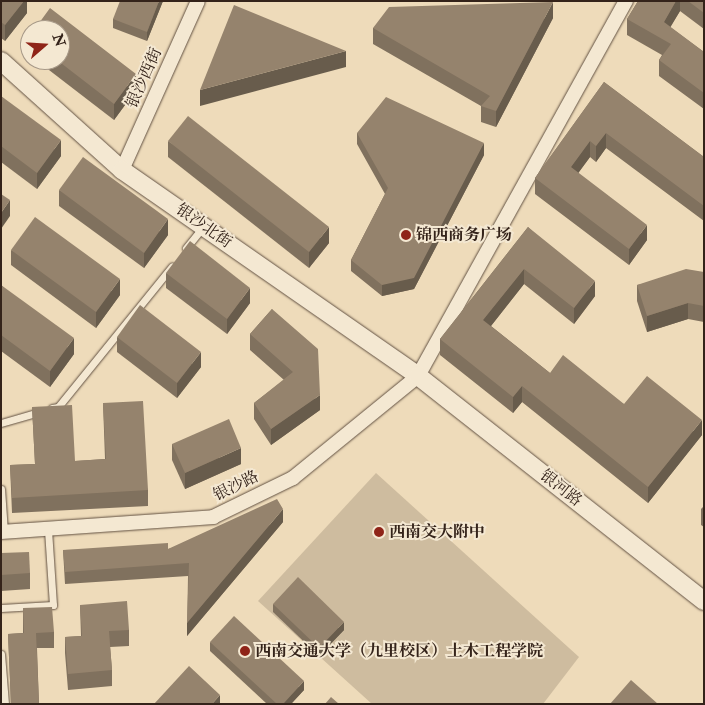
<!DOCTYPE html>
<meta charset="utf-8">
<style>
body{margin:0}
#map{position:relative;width:705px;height:705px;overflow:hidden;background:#eedbba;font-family:"IM FELL Double Pica","Noto Serif SC",serif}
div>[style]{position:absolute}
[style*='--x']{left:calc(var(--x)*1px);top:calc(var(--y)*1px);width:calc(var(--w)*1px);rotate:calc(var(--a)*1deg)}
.green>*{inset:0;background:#cebc9f}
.roads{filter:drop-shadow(0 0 1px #625142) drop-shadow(0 0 1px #625142)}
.service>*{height:7px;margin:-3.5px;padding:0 3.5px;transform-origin:3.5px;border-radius:3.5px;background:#f4e8d2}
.minor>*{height:14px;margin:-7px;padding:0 7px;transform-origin:7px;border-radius:7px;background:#f4e8d2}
.tertiary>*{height:18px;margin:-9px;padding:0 9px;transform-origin:9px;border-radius:9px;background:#f4e8d2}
.wall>*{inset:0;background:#80715e}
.shaded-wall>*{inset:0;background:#685c4c}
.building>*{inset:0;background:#95836d}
.dots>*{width:14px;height:14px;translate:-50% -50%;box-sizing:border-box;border:2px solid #f4e8d2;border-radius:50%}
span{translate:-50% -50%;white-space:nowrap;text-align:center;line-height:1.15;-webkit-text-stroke:4px #f4e8d2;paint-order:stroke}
.street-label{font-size:16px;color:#34231a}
.poi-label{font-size:16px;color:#34231a;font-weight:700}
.left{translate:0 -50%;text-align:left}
.frame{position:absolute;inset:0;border:2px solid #34231a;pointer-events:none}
.north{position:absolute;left:20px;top:20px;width:50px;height:50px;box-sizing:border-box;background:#f4e8d2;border:1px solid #a79988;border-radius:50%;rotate:71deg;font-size:14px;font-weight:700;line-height:20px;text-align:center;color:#34231a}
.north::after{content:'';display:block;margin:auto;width:18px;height:22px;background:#8f2418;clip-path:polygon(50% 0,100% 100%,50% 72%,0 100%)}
</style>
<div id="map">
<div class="green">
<i style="clip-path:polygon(376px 473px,579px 657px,543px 704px,372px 704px,258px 601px)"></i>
</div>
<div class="roads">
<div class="service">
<i style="--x:186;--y:248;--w:27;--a:-51"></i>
<i style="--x:52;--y:408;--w:6;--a:-9"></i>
<i style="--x:58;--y:407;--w:181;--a:-51"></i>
<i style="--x:1;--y:423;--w:40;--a:-16"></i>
<i style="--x:1;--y:489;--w:43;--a:86"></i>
<i style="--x:1;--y:608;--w:52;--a:-3.3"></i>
<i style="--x:53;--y:605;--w:75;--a:-93.8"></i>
<i style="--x:1;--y:654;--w:50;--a:85.4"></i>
</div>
<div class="minor">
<i style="--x:122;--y:170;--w:185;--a:-65.8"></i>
<i style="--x:1;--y:532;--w:213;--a:-4"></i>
<i style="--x:213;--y:517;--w:89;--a:-26"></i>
<i style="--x:293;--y:478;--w:161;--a:-39.2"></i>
<i style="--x:418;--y:376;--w:429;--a:-61"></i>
</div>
<div class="tertiary">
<i style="--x:1;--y:61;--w:163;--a:42"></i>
<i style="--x:122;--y:170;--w:361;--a:34.8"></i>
<i style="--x:418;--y:376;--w:364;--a:38.2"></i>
</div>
</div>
<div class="wall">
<i style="clip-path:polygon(1px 1px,27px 1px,27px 13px,5px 41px,1px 38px)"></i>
<i style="clip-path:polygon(163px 1px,147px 41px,113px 28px,113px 19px)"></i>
<i style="clip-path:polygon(638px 1px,704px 1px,704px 29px,680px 11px,670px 27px,704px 52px,704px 109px,659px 76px,659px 60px,662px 55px,627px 35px,627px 19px)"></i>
<i style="clip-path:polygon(553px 18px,496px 127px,481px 122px,481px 106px,373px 44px,373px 28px)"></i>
<i style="clip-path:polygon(30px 35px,30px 55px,28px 53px,28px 38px)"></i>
<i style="clip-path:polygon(36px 60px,60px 60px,136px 90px,114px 120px)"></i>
<i style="clip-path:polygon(604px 82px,704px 157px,704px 221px,606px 148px,596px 162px,590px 157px,578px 173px,647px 240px,629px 265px,535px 194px,535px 178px)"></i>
<i style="clip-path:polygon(1px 96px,61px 156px,37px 189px,1px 162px)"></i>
<i style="clip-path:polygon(357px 133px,484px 155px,414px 289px,382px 296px,351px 271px,351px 260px,385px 194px,357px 144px)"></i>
<i style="clip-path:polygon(168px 141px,329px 243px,309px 268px,168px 157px)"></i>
<i style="clip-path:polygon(59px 190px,168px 235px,144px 268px,59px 206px)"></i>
<i style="clip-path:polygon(528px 227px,595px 296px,574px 324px,524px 284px,491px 326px,550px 373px,624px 404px,702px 435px,648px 503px,522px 402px,513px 413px,440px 355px,440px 339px)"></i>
<i style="clip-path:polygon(11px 250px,120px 295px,96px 328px,11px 265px)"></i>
<i style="clip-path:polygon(704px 272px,704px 322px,688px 319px,647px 332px,637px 301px,637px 285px)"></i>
<i style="clip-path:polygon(166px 273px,250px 303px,227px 334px,166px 288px)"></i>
<i style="clip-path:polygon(1px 285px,74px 354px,50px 387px,1px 351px)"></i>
<i style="clip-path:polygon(272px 309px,320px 410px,271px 445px,254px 419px,254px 403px,284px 380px,250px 350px,250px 334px)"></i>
<i style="clip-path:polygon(117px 337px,201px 367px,177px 398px,117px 352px)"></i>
<i style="clip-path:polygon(103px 403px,148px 490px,148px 506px,12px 513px,10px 465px,35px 464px,32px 407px,75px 461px,105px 459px)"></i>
<i style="clip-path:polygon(172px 444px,241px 464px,185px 489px,172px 460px)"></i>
<i style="clip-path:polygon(704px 506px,704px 527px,701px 525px,701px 509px)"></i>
<i style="clip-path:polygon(283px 522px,187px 636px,188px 576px,65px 584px,63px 550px,168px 549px)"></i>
<i style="clip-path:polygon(1px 553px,30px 573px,30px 589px,1px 591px)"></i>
<i style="clip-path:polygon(273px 604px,344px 630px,319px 656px,273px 612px)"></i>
<i style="clip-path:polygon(80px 605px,129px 630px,129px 646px,110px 647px,112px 670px,112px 686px,68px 690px,65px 653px,65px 637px,81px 636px)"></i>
<i style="clip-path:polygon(23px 608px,54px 632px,54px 648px,37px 648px,39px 704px,11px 704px,8px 634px,23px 633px)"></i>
<i style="clip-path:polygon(210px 642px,304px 690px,291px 704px,267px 704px,210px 651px)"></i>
</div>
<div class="shaded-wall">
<i style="clip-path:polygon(24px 1px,27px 1px,27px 13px,5px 41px,5px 25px)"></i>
<i style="clip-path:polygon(159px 1px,163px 1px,147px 41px,147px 32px)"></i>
<i style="clip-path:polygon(676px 1px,680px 1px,680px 11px,664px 38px,664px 22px)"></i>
<i style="clip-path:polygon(553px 2px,553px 18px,496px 127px,496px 111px)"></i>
<i style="clip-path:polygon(346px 51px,346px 67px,200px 106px,200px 90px)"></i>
<i style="clip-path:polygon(136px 74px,136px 90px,114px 120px,114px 104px)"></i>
<i style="clip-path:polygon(606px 133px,606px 148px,596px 162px,596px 146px)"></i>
<i style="clip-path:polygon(61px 140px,61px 156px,37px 189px,37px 173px)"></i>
<i style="clip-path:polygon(590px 141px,590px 157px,571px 183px,571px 167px)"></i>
<i style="clip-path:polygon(484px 143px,484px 155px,414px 289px,382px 296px,382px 285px)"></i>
<i style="clip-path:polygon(10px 200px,10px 216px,1px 229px,1px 213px)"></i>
<i style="clip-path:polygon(168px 219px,168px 235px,144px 268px,144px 253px)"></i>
<i style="clip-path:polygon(647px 225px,647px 240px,629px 265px,629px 249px)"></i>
<i style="clip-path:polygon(329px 227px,329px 243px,309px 268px,309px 252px)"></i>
<i style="clip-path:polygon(524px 269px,524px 284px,483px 336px,483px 320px)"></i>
<i style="clip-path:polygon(120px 279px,120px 295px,96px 328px,96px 312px)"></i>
<i style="clip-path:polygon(595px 281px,595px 296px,574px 324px,574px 308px)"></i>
<i style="clip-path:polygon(250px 288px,250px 303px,227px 334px,227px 319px)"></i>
<i style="clip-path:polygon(688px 303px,688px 319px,647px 332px,647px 316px)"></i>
<i style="clip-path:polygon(74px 338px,74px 354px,50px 387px,50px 371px)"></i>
<i style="clip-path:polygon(201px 352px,201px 367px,177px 398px,177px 383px)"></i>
<i style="clip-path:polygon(522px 386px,522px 402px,513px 413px,513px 397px)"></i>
<i style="clip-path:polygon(320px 395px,320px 410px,271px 445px,271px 429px)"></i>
<i style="clip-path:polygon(702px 420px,702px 435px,648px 503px,648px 487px)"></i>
<i style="clip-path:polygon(241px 448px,241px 464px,185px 489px,185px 473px)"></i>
<i style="clip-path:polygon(283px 509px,283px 522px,187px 636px,187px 623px)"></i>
<i style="clip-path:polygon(344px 622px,344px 630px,319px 656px,319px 648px)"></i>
<i style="clip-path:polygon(304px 681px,304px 690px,291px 704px,283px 704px)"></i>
<i style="clip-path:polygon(220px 695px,220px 703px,212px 704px)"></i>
</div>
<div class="building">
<i style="clip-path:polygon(1px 1px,24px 1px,5px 25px,1px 22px)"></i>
<i style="clip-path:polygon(120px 1px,159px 1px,147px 32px,113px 19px)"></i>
<i style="clip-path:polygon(638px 1px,676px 1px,664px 22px,704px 52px,704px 93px,659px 60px,671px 44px,627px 19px)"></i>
<i style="clip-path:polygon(688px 1px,704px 1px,704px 13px)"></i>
<i style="clip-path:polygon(553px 2px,496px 111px,481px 106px,490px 96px,373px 28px,389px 7px)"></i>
<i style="clip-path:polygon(234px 5px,346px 51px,200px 90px)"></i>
<i style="clip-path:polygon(50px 8px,136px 74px,114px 104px,57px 60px,60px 60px,60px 30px,34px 30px)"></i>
<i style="clip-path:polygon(604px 82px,704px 157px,704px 206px,606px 133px,596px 146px,590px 141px,571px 167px,647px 225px,629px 249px,535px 178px)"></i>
<i style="clip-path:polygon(1px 96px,61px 140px,37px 173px,1px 146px)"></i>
<i style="clip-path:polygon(386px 97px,484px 143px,414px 278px,382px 285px,351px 260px,388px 188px,357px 133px)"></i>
<i style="clip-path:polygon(188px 116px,329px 227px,309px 252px,168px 141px)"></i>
<i style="clip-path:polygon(83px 157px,168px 219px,144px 253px,59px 190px)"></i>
<i style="clip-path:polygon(1px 194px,10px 200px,1px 213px)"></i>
<i style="clip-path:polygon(35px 217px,120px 279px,96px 312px,11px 250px)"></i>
<i style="clip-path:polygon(528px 227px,595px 281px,574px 308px,524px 269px,483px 320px,550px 373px,563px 355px,624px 404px,647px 376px,702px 420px,648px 487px,522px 386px,513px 397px,440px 339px)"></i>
<i style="clip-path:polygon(190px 241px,250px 288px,227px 319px,166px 273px)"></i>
<i style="clip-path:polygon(686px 269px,704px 272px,704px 306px,688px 303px,647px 316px,637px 285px)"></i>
<i style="clip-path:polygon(1px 285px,74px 338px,50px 371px,1px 335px)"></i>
<i style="clip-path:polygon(140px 305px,201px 352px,177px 383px,117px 337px)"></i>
<i style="clip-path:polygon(272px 309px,318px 349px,320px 395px,271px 429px,254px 403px,293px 372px,250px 334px)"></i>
<i style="clip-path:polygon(143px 401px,148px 490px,12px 498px,10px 465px,35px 464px,32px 407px,72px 405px,75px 461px,106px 459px,103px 403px)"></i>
<i style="clip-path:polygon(229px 419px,241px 448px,185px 473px,172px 444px)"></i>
<i style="clip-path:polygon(277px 499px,283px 509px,187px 623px,189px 563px,65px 572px,63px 550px,168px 543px,168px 549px)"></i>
<i style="clip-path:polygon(29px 552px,30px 573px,1px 575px,1px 553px)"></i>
<i style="clip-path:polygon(298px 577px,344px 622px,319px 648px,273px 604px)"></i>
<i style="clip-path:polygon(127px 601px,129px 630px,109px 631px,112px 670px,68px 674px,65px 637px,82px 636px,80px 605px)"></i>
<i style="clip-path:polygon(52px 607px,54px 632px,36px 633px,39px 704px,11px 704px,8px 634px,24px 633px,23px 608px)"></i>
<i style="clip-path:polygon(234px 616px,304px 681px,283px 704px,277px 704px,210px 642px)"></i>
<i style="clip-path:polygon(189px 666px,220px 695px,212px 704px,154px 704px)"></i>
<i style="clip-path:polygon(631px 680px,658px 704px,610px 704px)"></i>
<i style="clip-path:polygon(331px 697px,339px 704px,325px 704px)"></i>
</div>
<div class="dots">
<i style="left:406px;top:235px;background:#8f2418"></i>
<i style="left:379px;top:532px;background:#8f2418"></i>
<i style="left:245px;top:651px;background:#8f2418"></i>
</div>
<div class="street-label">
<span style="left:144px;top:78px;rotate:-66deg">银沙西街</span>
<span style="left:204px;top:226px;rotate:35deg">银沙北街</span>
<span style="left:236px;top:486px;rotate:-26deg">银沙路</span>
<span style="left:561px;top:488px;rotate:38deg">银河路</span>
</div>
<div class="poi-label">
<span class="left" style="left:416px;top:235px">锦西商务广场</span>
<span class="left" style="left:389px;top:532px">西南交大附中</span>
<span class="left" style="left:255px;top:651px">西南交通大学（九里校区）土木工程学院</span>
</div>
<div class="frame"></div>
<div class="north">N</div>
</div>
